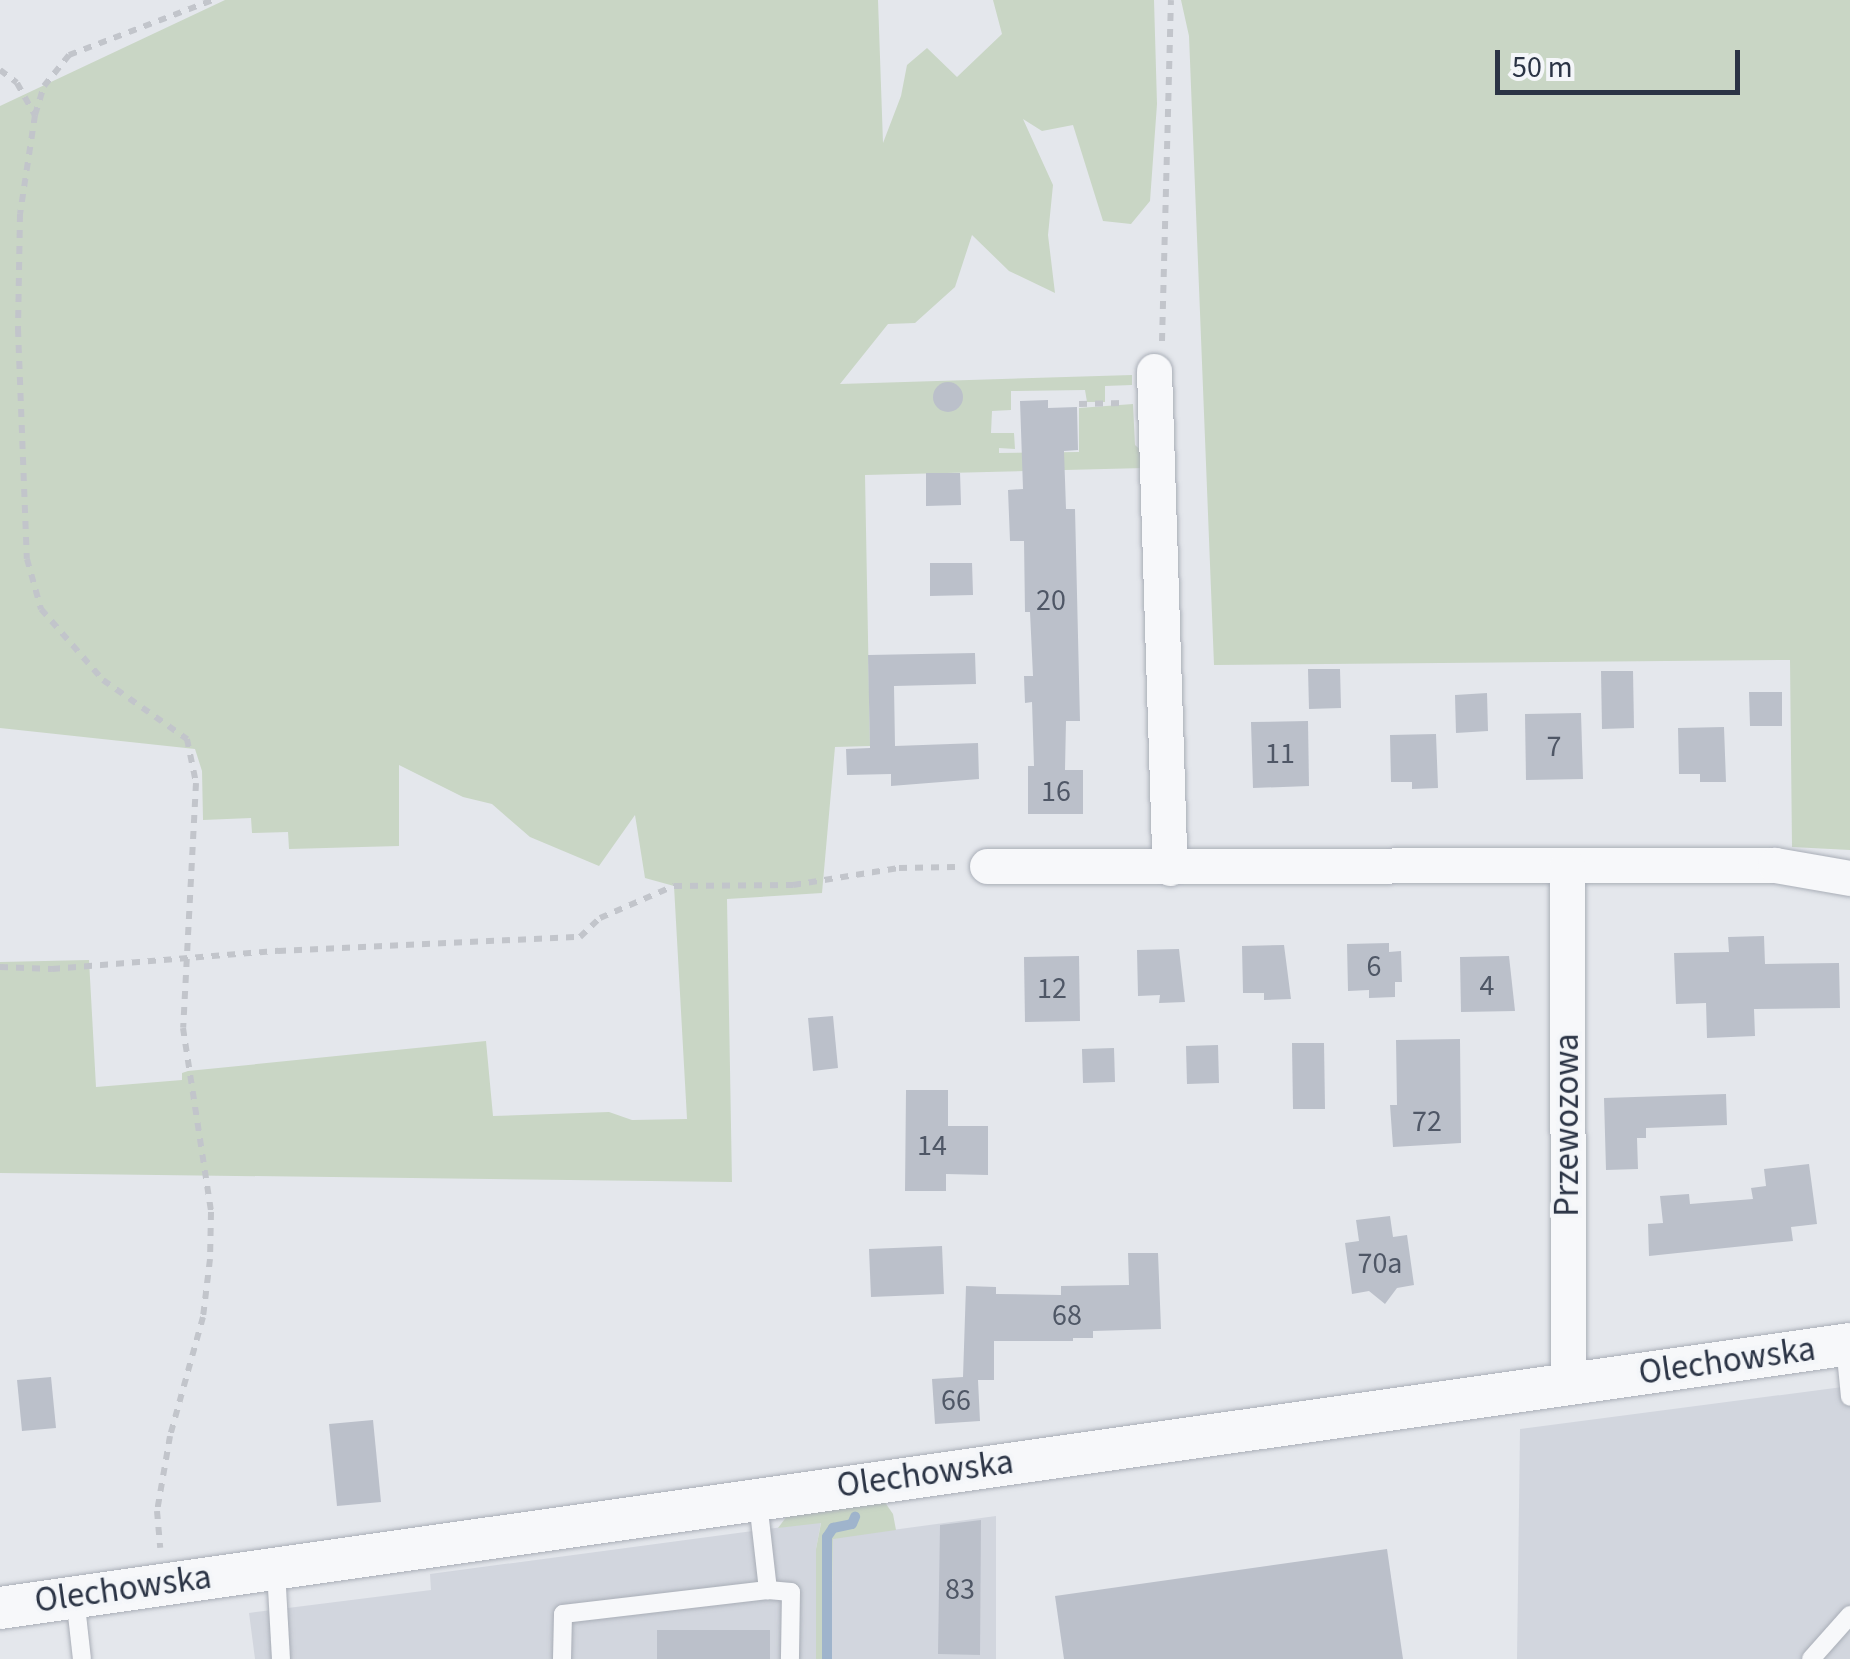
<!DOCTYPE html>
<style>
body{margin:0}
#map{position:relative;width:1850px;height:1659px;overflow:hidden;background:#e4e7ec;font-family:"Source Sans 3",sans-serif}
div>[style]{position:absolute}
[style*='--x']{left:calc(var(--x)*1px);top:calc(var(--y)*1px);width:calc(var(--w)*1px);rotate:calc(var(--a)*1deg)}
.built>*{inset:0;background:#d2d6de}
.green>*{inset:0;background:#c9d6c5}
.stream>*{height:10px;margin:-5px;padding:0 5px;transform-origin:5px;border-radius:5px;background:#9fb4cc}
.building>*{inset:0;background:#bbc0ca}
.round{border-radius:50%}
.path>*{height:6px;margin-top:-3px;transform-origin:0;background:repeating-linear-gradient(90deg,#c2c5cb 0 8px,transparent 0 16px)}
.roads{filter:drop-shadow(0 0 2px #a9aeb7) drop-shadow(0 0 2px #a9aeb7)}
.service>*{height:18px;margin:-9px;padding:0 9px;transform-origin:9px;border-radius:9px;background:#f7f8fa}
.minor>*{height:35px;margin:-17.5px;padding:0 17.5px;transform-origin:17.5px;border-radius:17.5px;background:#f7f8fa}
.tertiary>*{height:42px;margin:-21px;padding:0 21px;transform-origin:21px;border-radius:21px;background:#f7f8fa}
span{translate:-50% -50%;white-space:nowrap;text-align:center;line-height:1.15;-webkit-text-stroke:8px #f4f6f9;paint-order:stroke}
.number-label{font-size:30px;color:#4f5766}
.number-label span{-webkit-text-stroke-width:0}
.street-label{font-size:35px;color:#2b3445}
.scale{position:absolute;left:1495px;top:50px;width:245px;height:45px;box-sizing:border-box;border:5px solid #2b3445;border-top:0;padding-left:12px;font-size:30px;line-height:35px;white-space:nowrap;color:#2b3445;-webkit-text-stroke:8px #f4f6f9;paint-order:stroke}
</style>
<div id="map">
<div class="built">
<i style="clip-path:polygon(1850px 1386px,1850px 1659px,1517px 1659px,1520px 1429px)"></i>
<i style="clip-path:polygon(996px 1516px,996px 1659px,831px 1659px,833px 1538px)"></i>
<i style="clip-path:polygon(821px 1522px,816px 1549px,816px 1659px,255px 1659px,249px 1613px,431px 1590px,430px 1574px)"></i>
</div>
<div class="green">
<i style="clip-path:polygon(225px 0,878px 0,883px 143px,901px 96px,907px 65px,927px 48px,957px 77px,1002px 34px,993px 0,1154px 0,1157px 104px,1150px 201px,1131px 224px,1103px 221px,1073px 125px,1042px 131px,1023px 119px,1053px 185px,1048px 235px,1055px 293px,1009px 271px,972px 235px,955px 287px,915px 323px,888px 324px,840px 384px,1132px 375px,1132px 385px,1105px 386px,1105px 402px,1087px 402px,1085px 390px,1011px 391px,1011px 410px,992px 411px,991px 433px,1014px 433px,1015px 449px,999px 448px,999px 453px,1079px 452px,1079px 408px,1133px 404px,1135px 445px,1144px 453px,1144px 468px,865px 475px,870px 746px,835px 747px,822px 893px,727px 899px,732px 1182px,0 1173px,0 962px,89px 960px,96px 1087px,182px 1080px,182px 1073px,188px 1071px,486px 1041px,493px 1116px,609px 1112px,632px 1120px,687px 1119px,674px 886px,645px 878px,635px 815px,599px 866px,530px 837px,492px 804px,463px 797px,399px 765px,399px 846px,289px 849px,288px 832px,252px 833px,251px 818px,203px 820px,202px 771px,195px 749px,0 728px,0 106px)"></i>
<i style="clip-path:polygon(1181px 0,1850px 0,1850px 850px,1792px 847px,1790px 660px,1214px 665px,1189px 36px)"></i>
<i style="clip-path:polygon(884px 1501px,893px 1514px,896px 1530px,833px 1539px,831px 1659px,816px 1659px,816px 1549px,821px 1523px,778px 1528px,787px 1516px)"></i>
</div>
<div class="stream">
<i style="--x:827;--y:1659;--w:122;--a:-90"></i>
<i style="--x:827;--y:1537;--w:11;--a:-56"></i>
<i style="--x:833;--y:1528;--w:19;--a:-12"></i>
<i style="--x:852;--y:1524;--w:8;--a:-67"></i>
</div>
<div class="building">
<i class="round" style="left:933px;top:382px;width:30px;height:30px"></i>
<i style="clip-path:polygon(1048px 400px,1048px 408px,1077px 407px,1078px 450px,1064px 451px,1066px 509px,1075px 509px,1080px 721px,1066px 721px,1065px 770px,1083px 770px,1083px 814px,1028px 814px,1028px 766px,1034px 766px,1032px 702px,1025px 703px,1024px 676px,1033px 676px,1030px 612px,1025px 612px,1024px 541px,1010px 541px,1008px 490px,1023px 489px,1020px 401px)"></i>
<i style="clip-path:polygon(926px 473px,960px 473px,961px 505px,926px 506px)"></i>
<i style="clip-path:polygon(930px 563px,972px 563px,973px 595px,930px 596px)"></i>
<i style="clip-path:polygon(975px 653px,976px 684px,894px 686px,895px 746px,978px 743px,979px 779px,891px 786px,891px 774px,847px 775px,846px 749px,870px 748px,868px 655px)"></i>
<i style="clip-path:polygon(1308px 669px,1340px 669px,1341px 708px,1309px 709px)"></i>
<i style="clip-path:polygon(1601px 671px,1633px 671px,1634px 728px,1602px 729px)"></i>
<i style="clip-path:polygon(1749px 692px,1782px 692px,1782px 726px,1750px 726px)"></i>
<i style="clip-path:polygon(1487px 693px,1488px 731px,1456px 733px,1455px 695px)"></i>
<i style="clip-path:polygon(1581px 713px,1583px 779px,1526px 780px,1525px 714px)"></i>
<i style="clip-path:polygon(1308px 721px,1309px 786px,1253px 788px,1251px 722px)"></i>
<i style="clip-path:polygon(1724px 727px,1726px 782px,1700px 782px,1700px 774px,1679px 774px,1678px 728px)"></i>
<i style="clip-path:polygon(1436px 734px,1438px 788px,1412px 789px,1412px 782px,1391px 782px,1390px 735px)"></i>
<i style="clip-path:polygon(1764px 936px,1765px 964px,1839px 963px,1840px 1008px,1754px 1009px,1755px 1036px,1707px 1038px,1706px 1003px,1676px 1004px,1674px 953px,1729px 952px,1728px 937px)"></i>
<i style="clip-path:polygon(1389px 943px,1389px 952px,1401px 951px,1402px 982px,1395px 982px,1395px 997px,1369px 998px,1369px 990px,1348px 991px,1347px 944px)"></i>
<i style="clip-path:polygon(1284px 945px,1291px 999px,1264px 1000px,1264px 993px,1243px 993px,1242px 946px)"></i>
<i style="clip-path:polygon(1179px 949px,1185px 1002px,1159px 1003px,1160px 995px,1138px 996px,1137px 950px)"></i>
<i style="clip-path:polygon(1079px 956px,1080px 1021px,1025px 1022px,1024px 957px)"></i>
<i style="clip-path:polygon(1509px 956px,1515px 1011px,1461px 1012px,1460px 957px)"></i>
<i style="clip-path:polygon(833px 1016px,838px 1068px,813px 1071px,808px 1018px)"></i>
<i style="clip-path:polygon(1460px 1039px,1461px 1143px,1393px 1147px,1390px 1105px,1397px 1105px,1396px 1040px)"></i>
<i style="clip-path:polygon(1292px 1043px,1324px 1043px,1325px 1109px,1293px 1109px)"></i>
<i style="clip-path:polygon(1218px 1045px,1219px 1083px,1187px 1084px,1186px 1046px)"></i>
<i style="clip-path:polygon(1114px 1048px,1115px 1082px,1083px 1083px,1082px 1049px)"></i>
<i style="clip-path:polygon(906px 1090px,948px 1090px,948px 1126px,988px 1126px,988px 1175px,946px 1174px,946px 1191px,905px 1191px)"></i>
<i style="clip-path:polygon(1726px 1094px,1727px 1125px,1646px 1128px,1646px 1138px,1637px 1138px,1638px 1169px,1606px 1170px,1604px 1098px)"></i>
<i style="clip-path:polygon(1809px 1164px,1817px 1224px,1791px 1227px,1793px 1241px,1649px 1256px,1648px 1224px,1663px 1223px,1660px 1196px,1689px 1194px,1690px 1204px,1753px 1199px,1751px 1188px,1766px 1186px,1764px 1169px)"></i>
<i style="clip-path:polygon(1390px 1216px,1393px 1237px,1407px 1235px,1414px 1285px,1397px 1288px,1385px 1304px,1369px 1291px,1352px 1294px,1345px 1243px,1359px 1241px,1356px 1220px)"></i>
<i style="clip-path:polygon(942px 1246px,944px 1294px,871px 1297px,869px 1249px)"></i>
<i style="clip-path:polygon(1128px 1253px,1158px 1253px,1161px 1329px,1093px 1331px,1093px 1338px,1073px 1338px,1073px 1341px,994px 1341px,994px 1380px,978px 1380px,980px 1421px,935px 1424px,932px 1379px,963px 1377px,966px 1286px,996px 1287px,996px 1294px,1061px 1295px,1061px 1286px,1129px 1285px)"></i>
<i style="clip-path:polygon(51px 1377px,56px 1428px,22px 1431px,17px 1380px)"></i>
<i style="clip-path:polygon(373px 1420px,381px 1502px,337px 1506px,329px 1424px)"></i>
<i style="clip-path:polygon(981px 1520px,980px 1655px,938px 1654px,940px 1525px)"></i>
<i style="clip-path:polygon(1387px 1549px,1403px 1659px,1064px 1659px,1055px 1596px)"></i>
<i style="clip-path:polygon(657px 1630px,770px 1630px,770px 1659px,657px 1659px)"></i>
</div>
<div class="path">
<i style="--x:0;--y:70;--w:21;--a:37"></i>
<i style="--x:17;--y:83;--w:37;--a:61"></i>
<i style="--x:35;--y:115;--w:100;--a:98.6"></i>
<i style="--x:20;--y:214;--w:115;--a:91"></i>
<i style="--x:18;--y:329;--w:230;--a:87.8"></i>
<i style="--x:27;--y:559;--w:52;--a:74.4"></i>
<i style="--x:41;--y:609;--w:94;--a:48.9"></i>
<i style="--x:103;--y:680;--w:103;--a:35.1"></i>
<i style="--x:187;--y:739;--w:45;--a:78.4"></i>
<i style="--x:196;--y:783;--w:245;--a:93"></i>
<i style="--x:183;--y:1028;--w:186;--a:81.3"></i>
<i style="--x:211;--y:1212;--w:47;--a:91.2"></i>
<i style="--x:210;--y:1259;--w:58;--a:96.9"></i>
<i style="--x:203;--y:1317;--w:123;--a:105.5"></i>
<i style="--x:170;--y:1436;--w:76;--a:99.8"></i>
<i style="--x:157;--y:1511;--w:37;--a:85"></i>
<i style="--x:35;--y:115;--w:30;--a:-73"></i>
<i style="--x:44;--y:86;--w:40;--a:-51"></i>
<i style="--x:69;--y:55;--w:154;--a:-20.9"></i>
<i style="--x:1162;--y:341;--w:341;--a:-88.5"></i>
<i style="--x:1079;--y:404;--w:45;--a:-1.3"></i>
<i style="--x:0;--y:967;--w:52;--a:2.2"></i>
<i style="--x:52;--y:969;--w:227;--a:-4.6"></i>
<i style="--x:278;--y:951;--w:302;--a:-2.7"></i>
<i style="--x:580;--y:937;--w:28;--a:-44"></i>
<i style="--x:600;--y:918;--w:81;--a:-23.4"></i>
<i style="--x:674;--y:886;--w:119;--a:-0.5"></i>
<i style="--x:793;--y:885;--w:107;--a:-9.1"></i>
<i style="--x:899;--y:868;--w:56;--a:-1"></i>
</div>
<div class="roads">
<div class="service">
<i style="--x:1845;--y:1345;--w:52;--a:84.5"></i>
<i style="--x:758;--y:1502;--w:89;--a:83.5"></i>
<i style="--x:768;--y:1590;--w:23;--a:5"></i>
<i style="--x:791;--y:1592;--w:67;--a:90.9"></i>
<i style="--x:276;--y:1570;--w:89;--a:86.8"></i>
<i style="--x:75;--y:1597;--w:62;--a:83.6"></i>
<i style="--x:562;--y:1659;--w:45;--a:-88.7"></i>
<i style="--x:563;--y:1614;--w:206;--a:-6.7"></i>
<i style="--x:1811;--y:1659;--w:59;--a:-48.4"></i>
</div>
<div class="minor">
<i style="--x:1154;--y:371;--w:497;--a:88.2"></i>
<i style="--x:987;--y:866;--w:788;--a:-0.07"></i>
<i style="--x:1775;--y:865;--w:76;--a:9.8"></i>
<i style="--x:1567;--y:866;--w:518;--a:89.89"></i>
</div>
<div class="tertiary">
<i style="--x:0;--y:1608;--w:1869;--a:-8.12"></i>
</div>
</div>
<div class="number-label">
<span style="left:1051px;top:601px">20</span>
<span style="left:1554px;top:747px">7</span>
<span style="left:1280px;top:754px">11</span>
<span style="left:1056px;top:792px">16</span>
<span style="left:1374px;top:967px">6</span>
<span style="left:1487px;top:986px">4</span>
<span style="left:1052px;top:989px">12</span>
<span style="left:1427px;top:1122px">72</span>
<span style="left:932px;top:1146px">14</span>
<span style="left:1380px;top:1264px">70a</span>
<span style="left:1067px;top:1316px">68</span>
<span style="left:956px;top:1401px">66</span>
<span style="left:960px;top:1590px">83</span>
</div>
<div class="street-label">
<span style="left:1567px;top:1125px;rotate:-90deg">Przewozowa</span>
<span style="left:1727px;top:1361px;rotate:-8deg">Olechowska</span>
<span style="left:925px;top:1474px;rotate:-8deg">Olechowska</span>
<span style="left:123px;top:1589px;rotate:-8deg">Olechowska</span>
</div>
<div class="scale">50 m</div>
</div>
